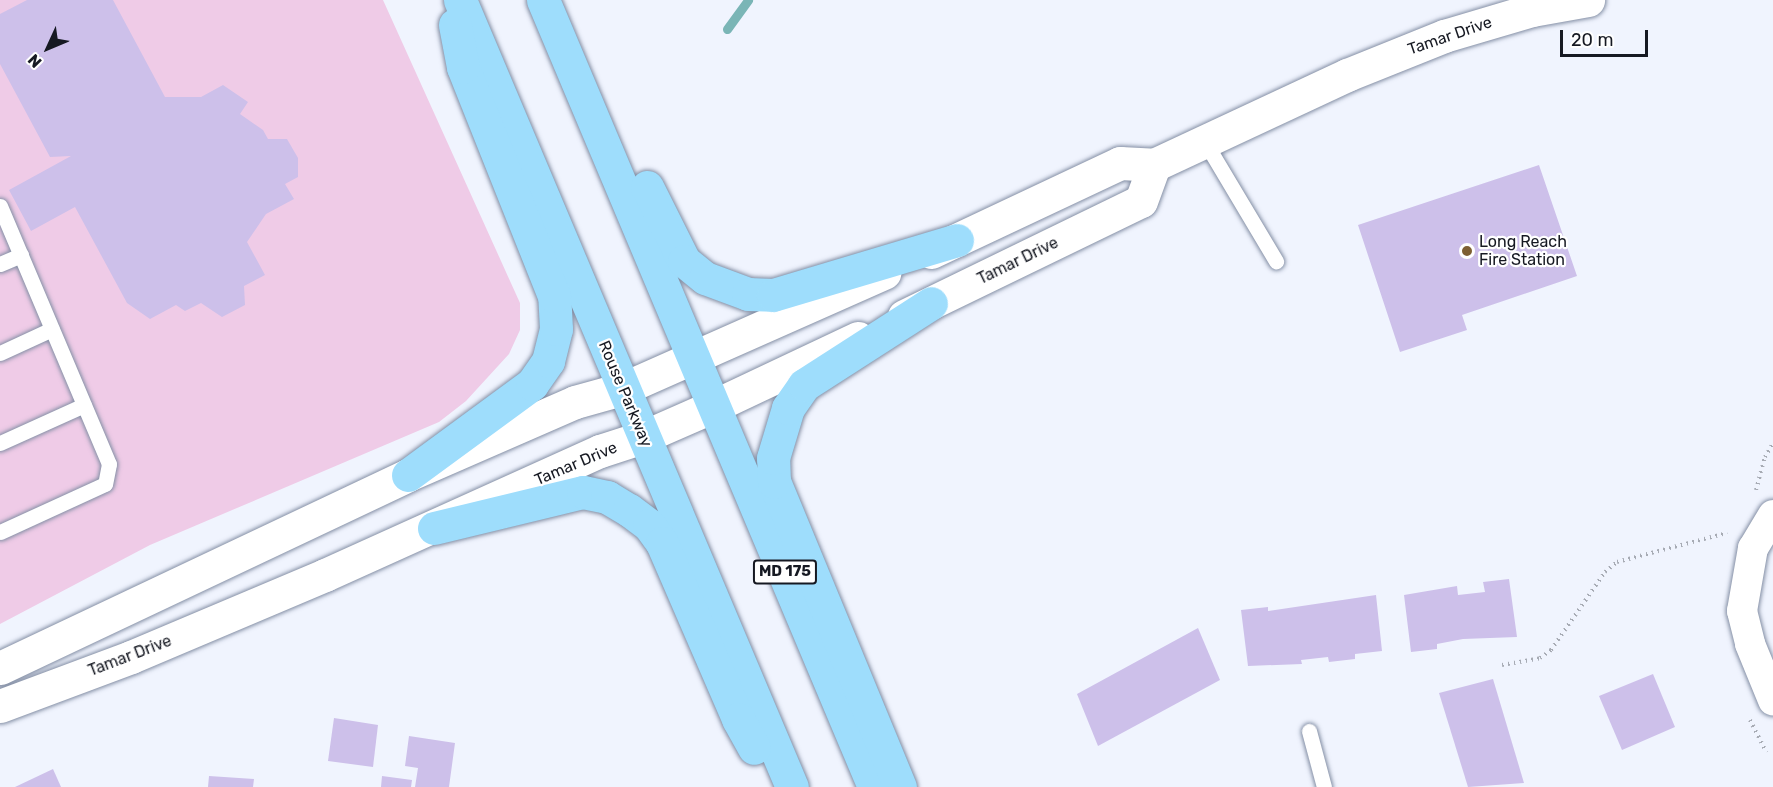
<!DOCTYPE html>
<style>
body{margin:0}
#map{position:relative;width:1773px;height:787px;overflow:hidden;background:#f0f4fe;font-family:Rubik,sans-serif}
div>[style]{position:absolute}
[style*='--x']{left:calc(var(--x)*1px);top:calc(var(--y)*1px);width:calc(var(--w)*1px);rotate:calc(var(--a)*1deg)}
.green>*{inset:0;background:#efcbe7}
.stream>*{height:9px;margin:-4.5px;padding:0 4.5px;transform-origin:4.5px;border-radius:4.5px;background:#7ab5b6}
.building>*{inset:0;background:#cdc0ea}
.path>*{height:4px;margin-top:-2px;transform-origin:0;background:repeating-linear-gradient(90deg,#a7abb4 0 1.5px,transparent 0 6px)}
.roads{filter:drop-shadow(0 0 2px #848fa5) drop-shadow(0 0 2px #848fa5)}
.service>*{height:15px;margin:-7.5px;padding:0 7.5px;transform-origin:7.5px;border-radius:7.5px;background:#fff}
.minor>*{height:30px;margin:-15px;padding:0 15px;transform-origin:15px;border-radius:15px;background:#fff}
.tertiary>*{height:33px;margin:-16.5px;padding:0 16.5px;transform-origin:16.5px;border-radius:16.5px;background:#fff}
.primary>*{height:33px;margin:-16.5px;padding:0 16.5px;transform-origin:16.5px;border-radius:16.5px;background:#9eddfc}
.dots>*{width:16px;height:16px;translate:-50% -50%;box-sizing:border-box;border:3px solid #fff;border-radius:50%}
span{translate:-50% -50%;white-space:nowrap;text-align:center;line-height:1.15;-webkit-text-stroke:4.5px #fff;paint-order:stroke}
.shield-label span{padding:2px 4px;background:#fff;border:2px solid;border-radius:4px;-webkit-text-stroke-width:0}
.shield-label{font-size:15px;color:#161922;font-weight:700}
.street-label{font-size:16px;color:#161922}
.poi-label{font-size:16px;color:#161922}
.left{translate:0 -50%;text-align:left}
.north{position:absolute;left:18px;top:18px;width:60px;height:60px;-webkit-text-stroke:4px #fff;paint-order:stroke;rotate:226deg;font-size:16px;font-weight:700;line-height:24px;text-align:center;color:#161922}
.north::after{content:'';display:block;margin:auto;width:21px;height:27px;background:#161922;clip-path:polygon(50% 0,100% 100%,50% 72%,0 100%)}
.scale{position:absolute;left:1560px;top:30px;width:88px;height:27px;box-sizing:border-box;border:3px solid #161922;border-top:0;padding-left:8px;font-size:18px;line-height:21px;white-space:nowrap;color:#161922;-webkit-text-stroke:4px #fff;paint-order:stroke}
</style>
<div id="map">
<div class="green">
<i style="clip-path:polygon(0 0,383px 0,520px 303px,520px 330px,509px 354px,466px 401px,439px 422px,150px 545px,0 624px)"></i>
</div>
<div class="stream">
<i style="--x:727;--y:29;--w:36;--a:-54"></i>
</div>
<div class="building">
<i style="clip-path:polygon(27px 0,113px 0,165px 97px,201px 97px,223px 85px,248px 102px,240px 114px,263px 130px,268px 139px,287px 139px,298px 158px,298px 177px,285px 184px,294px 199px,266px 214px,247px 242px,265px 275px,244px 286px,245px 305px,222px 317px,201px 303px,185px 311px,176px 305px,150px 319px,127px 303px,75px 207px,31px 231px,9px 190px,71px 156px,50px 157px,0 64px,0 14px)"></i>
<i style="clip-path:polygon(1539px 165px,1577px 276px,1462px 315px,1467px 330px,1400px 352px,1358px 225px)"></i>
<i style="clip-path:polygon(1509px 579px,1517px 637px,1463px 639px,1437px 644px,1437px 649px,1411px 652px,1404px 595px,1457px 586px,1458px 595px,1485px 592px,1483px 582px)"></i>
<i style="clip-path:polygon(1376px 595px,1382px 651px,1355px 654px,1355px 659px,1329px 662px,1328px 657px,1301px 660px,1302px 664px,1248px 666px,1241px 610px,1268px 607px,1268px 611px)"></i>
<i style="clip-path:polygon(1198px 628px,1220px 680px,1098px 746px,1077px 694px)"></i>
<i style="clip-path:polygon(1653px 674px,1675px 727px,1622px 750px,1599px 696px)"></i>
<i style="clip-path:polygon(1493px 679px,1524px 783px,1468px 787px,1439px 693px)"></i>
<i style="clip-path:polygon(334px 718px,378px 725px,373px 767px,328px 761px)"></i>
<i style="clip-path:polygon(409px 736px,455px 743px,449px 787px,415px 787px,418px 768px,405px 766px)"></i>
<i style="clip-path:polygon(53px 769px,61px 787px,15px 787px)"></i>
<i style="clip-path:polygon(209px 776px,254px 779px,253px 787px,208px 787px)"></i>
<i style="clip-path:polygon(382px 776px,412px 780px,411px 787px,381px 787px)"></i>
</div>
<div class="path">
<i style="--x:1756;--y:490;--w:34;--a:-75"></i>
<i style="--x:1765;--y:457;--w:16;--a:-60"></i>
<i style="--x:1502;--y:665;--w:39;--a:-10"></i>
<i style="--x:1540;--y:658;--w:14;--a:-36"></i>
<i style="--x:1551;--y:650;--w:95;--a:-55.3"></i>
<i style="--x:1605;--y:572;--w:16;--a:-40"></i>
<i style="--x:1617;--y:562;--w:114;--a:-14.8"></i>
<i style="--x:1750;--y:720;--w:36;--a:63"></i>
</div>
<div class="roads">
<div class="service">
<i style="--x:1205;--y:142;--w:139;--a:59.2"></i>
<i style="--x:0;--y:206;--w:280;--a:67.1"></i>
<i style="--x:109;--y:464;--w:20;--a:101"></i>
<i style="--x:105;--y:484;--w:115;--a:155.4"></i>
<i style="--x:0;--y:264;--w:23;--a:-23"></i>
<i style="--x:0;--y:353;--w:57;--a:-24.8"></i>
<i style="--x:0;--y:443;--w:92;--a:-24.3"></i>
<i style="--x:1309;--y:731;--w:58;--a:75"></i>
</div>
<div class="minor">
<i style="--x:1773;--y:515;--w:39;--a:121"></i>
<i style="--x:1753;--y:548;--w:64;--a:99.9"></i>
<i style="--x:1742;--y:611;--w:34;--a:76"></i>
<i style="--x:1750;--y:644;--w:61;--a:67.7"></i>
</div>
<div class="tertiary">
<i style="--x:931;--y:252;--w:209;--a:-25.2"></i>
<i style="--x:1120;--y:163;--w:34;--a:3"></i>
<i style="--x:1154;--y:165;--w:213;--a:-25"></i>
<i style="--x:1347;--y:75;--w:105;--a:-21.9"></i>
<i style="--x:1444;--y:36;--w:92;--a:-16.5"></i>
<i style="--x:1532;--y:10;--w:57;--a:-10.1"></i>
<i style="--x:904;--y:316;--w:263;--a:-25.9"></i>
<i style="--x:1141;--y:201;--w:38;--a:-70"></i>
<i style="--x:0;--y:668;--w:451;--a:-25.3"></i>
<i style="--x:408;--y:475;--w:182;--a:-23.6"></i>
<i style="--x:575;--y:402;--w:49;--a:-15.5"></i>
<i style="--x:622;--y:389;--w:287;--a:-23.9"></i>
<i style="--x:0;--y:706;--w:140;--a:-20.5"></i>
<i style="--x:131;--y:657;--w:211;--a:-22.9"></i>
<i style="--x:325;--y:575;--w:302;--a:-24.3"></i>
<i style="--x:600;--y:451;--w:45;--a:-18"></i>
<i style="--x:643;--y:437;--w:80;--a:-23.7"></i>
<i style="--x:716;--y:405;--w:157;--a:-25.3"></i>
</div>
<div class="primary">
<i style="--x:460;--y:0;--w:854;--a:67.13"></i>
<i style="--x:543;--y:0;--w:854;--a:67.19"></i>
<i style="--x:647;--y:187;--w:83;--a:63.4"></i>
<i style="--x:684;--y:261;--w:27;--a:39"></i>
<i style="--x:705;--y:278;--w:46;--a:20.4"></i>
<i style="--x:748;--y:294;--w:25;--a:2"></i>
<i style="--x:773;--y:295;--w:192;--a:-16.6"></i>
<i style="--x:408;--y:475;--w:154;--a:-36.3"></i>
<i style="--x:532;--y:384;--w:28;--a:-55"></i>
<i style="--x:548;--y:361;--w:33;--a:-76"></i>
<i style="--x:556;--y:329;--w:33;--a:-93"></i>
<i style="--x:554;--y:296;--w:246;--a:-111.7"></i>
<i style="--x:463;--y:67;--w:43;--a:-100.8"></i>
<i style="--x:434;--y:528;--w:153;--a:-13.6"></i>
<i style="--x:583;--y:492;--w:25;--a:12"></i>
<i style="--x:607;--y:497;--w:26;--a:31"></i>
<i style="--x:629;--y:510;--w:25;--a:37"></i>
<i style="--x:649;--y:525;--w:22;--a:54"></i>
<i style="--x:662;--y:543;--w:192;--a:66.6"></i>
<i style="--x:738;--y:719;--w:33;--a:61"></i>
<i style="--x:900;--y:787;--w:330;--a:-112.4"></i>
<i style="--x:774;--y:482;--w:24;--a:-92"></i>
<i style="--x:773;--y:458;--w:52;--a:-73.3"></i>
<i style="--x:788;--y:408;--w:28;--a:-55"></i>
<i style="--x:804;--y:385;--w:151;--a:-32.8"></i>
</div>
</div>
<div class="dots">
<i style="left:1467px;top:251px;background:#7d5f33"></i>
</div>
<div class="shield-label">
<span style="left:785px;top:572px">MD 175</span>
</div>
<div class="street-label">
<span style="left:1450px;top:36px;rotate:-19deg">Tamar Drive</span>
<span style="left:1018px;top:261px;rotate:-26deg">Tamar Drive</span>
<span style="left:625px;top:394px;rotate:67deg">Rouse Parkway</span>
<span style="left:576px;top:464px;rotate:-23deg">Tamar Drive</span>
<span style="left:130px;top:656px;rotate:-21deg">Tamar Drive</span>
</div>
<div class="poi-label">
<span class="left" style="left:1479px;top:251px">Long Reach<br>Fire Station</span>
</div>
<div class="north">N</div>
<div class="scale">20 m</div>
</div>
